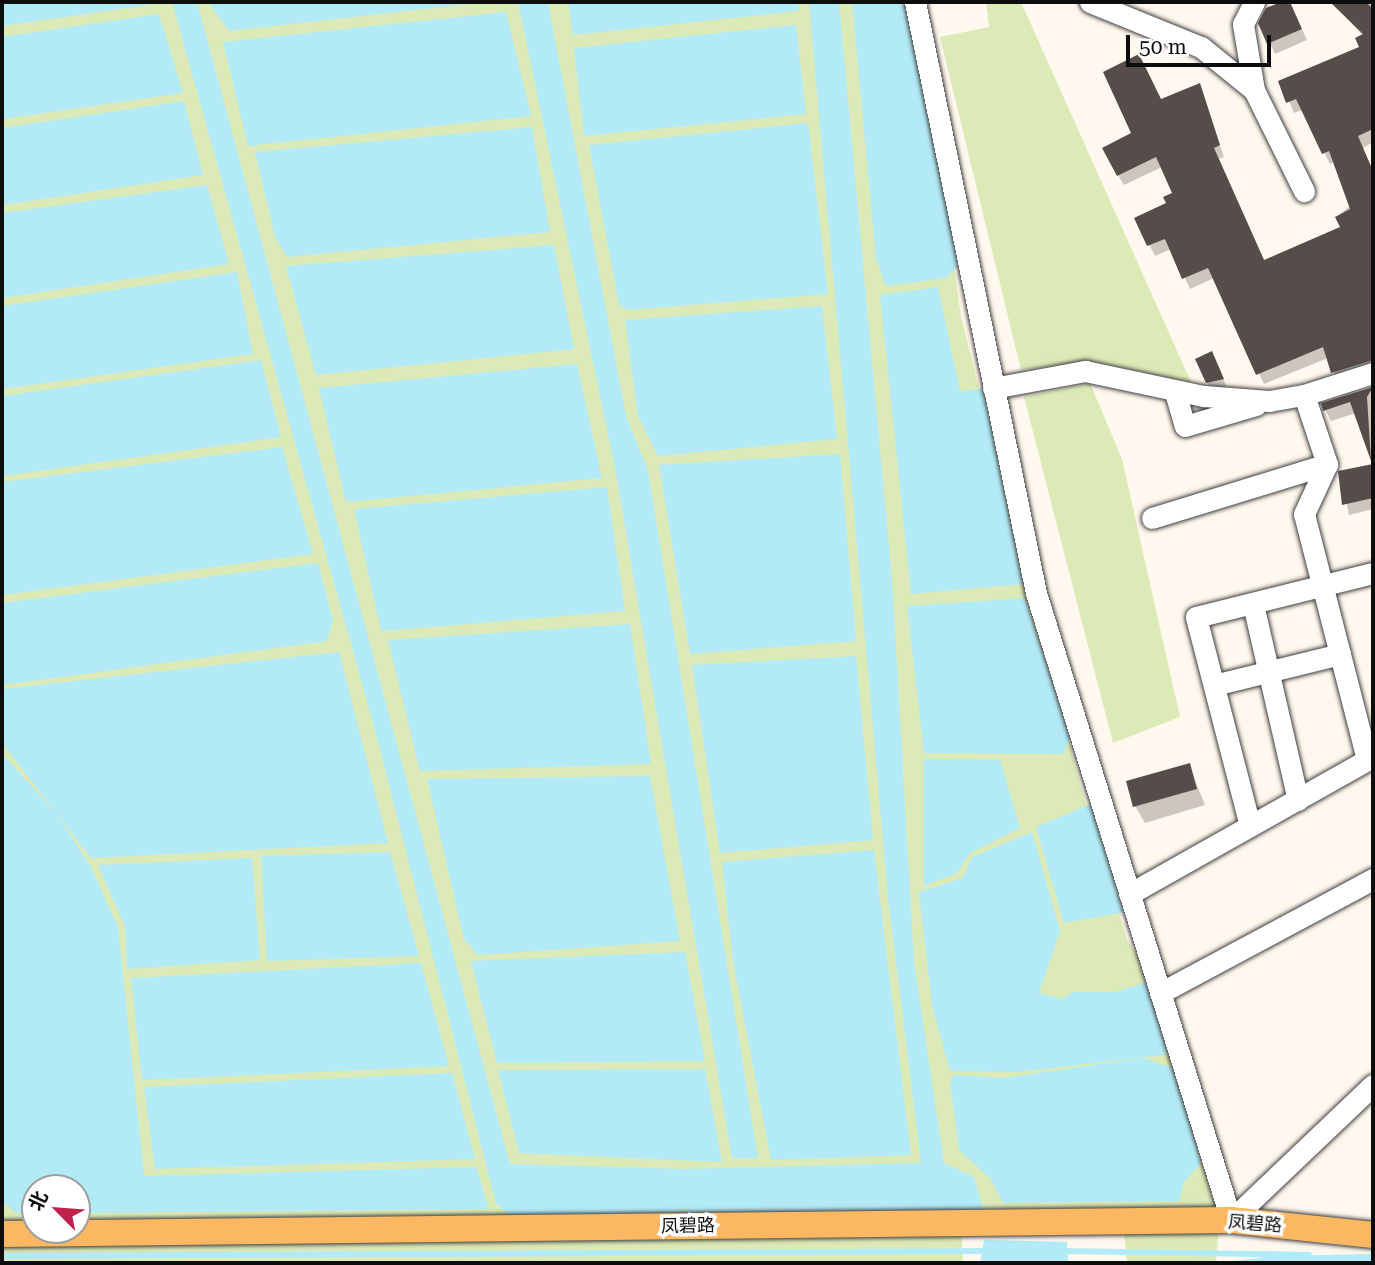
<!DOCTYPE html>
<meta charset="utf-8">
<style>
body{margin:0}
#map{position:relative;width:1375px;height:1265px;overflow:hidden;background:#fff8ee;font-family:"Roboto Serif","Noto Sans SC",serif}
div>[style]{position:absolute}
[style*='--x']{left:calc(var(--x)*1px);top:calc(var(--y)*1px);width:calc(var(--w)*1px);rotate:calc(var(--a)*1deg)}
.green>*{inset:0;background:#dceab7}
.water>*{inset:0;background:#b2ebf7}
.shadow>*{inset:0;background:#0003}
.stream>*{height:6px;margin:-3px;padding:0 3px;transform-origin:3px;border-radius:3px;background:#b2ebf7}
.building>*{inset:0;background:#564c4a}
.roads{filter:drop-shadow(0 0 2px #404040) drop-shadow(0 0 2px #404040)}
.minor>*{height:21px;margin:-10.5px;padding:0 10.5px;transform-origin:10.5px;border-radius:10.5px;background:#fff}
.major>*{height:26px;margin:-13px;padding:0 13px;transform-origin:13px;border-radius:13px;background:#fbb762}
span{translate:-50% -50%;white-space:nowrap;text-align:center;line-height:1.15;-webkit-text-stroke:7px #fff;paint-order:stroke}
.street-label{font-size:18px;color:#0d0d0d}
.frame{position:absolute;inset:0;border:4px solid #0d0d0d;pointer-events:none}
.north{position:absolute;left:21px;top:1174px;width:70px;height:70px;box-sizing:border-box;background:#fff;border:2px solid #9e9e9e;border-radius:50%;rotate:295deg;font-size:19px;font-weight:700;line-height:28px;text-align:center;color:#0d0d0d}
.north::after{content:'';display:block;margin:auto;width:24px;height:32px;background:#c0234a;clip-path:polygon(50% 0,100% 100%,50% 72%,0 100%)}
.scale{position:absolute;left:1126px;top:35px;width:145px;height:32px;box-sizing:border-box;border:4px solid #0d0d0d;border-top:0;padding-left:9px;font-size:21px;line-height:24px;white-space:nowrap;color:#0d0d0d;-webkit-text-stroke:5px #fff;paint-order:stroke}
</style>
<div id="map">
<div class="green">
<i style="clip-path:polygon(evenodd,2px 2px,917px 2px,961px 317px,1078px 777px,1127px 940px,1172px 1006px,1224px 1159px,1216px 1263px,1127px 1263px,1122px 1213px,961px 1219px,963px 1263px,2px 1263px,2px 2px,35px 1188px,77px 1188px,77px 1230px,35px 1230px,35px 1188px)"></i>
<i style="clip-path:polygon(986px 2px,1021px 2px,1191px 382px,1094px 362px,1021px 370px,940px 37px,989px 27px)"></i>
<i style="clip-path:polygon(1090px 383px,1122px 459px,1180px 717px,1113px 743px,1024px 397px)"></i>
</div>
<div class="water">
<i style="clip-path:polygon(2px 2px,153px 2px,154px 4px,2px 26px)"></i>
<i style="clip-path:polygon(172px 2px,197px 2px,510px 1164px,684px 1169px,921px 1163px,888px 898px,809px 2px,839px 2px,892px 580px,914px 962px,944px 1163px,974px 1177px,985px 1216px,512px 1217px,496px 1203px,375px 730px)"></i>
<i style="clip-path:polygon(208px 2px,485px 2px,229px 31px)"></i>
<i style="clip-path:polygon(518px 2px,548px 2px,626px 416px,648px 470px,758px 1158px,732px 1158px,615px 468px)"></i>
<i style="clip-path:polygon(568px 2px,798px 2px,799px 11px,573px 35px)"></i>
<i style="clip-path:polygon(852px 2px,908px 2px,958px 266px,946px 278px,886px 286px,876px 259px)"></i>
<i style="clip-path:polygon(506px 12px,531px 116px,248px 146px,223px 42px)"></i>
<i style="clip-path:polygon(159px 14px,183px 93px,2px 119px,2px 37px)"></i>
<i style="clip-path:polygon(796px 25px,806px 114px,584px 136px,574px 48px)"></i>
<i style="clip-path:polygon(184px 101px,203px 175px,2px 205px,2px 128px)"></i>
<i style="clip-path:polygon(808px 123px,828px 294px,628px 310px,619px 305px,589px 145px)"></i>
<i style="clip-path:polygon(532px 127px,550px 232px,287px 257px,275px 237px,255px 152px)"></i>
<i style="clip-path:polygon(207px 185px,229px 264px,2px 298px,2px 213px)"></i>
<i style="clip-path:polygon(554px 245px,574px 349px,316px 375px,286px 266px)"></i>
<i style="clip-path:polygon(237px 272px,253px 354px,2px 389px,2px 306px)"></i>
<i style="clip-path:polygon(938px 287px,960px 391px,984px 389px,1023px 584px,911px 594px,880px 295px)"></i>
<i style="clip-path:polygon(822px 306px,837px 439px,658px 456px,638px 416px,625px 320px)"></i>
<i style="clip-path:polygon(261px 360px,281px 437px,2px 476px,2px 396px)"></i>
<i style="clip-path:polygon(577px 364px,602px 478px,346px 502px,319px 388px)"></i>
<i style="clip-path:polygon(282px 447px,313px 554px,2px 595px,2px 482px)"></i>
<i style="clip-path:polygon(840px 454px,856px 641px,690px 654px,659px 465px)"></i>
<i style="clip-path:polygon(607px 487px,625px 611px,381px 631px,354px 509px)"></i>
<i style="clip-path:polygon(318px 563px,333px 620px,327px 641px,2px 685px,2px 603px)"></i>
<i style="clip-path:polygon(1025px 598px,1070px 737px,1063px 754px,924px 753px,907px 606px)"></i>
<i style="clip-path:polygon(630px 624px,651px 764px,420px 771px,388px 640px)"></i>
<i style="clip-path:polygon(339px 652px,388px 843px,91px 858px,2px 743px,2px 689px)"></i>
<i style="clip-path:polygon(856px 656px,873px 840px,720px 853px,692px 665px)"></i>
<i style="clip-path:polygon(2px 753px,56px 813px,91px 867px,118px 927px,144px 1176px,476px 1167px,489px 1209px,86px 1213px,77px 1188px,35px 1188px,35px 1214px,16px 1213px,4px 1203px)"></i>
<i style="clip-path:polygon(924px 759px,1000px 760px,1020px 828px,970px 853px,957px 873px,924px 886px)"></i>
<i style="clip-path:polygon(650px 776px,680px 941px,478px 955px,464px 939px,427px 779px)"></i>
<i style="clip-path:polygon(1091px 804px,1125px 912px,1064px 923px,1036px 827px)"></i>
<i style="clip-path:polygon(1032px 832px,1060px 931px,1039px 993px,1063px 999px,1073px 992px,1116px 992px,1147px 982px,1168px 1051px,1164px 1055px,1018px 1072px,950px 1071px,932px 1005px,919px 892px,963px 878px,972px 857px)"></i>
<i style="clip-path:polygon(874px 850px,911px 1155px,771px 1160px,733px 961px,722px 862px)"></i>
<i style="clip-path:polygon(390px 852px,419px 956px,267px 961px,261px 856px)"></i>
<i style="clip-path:polygon(252px 858px,260px 960px,127px 969px,125px 926px,98px 865px)"></i>
<i style="clip-path:polygon(685px 952px,705px 1061px,497px 1063px,471px 961px)"></i>
<i style="clip-path:polygon(421px 963px,449px 1066px,142px 1080px,131px 978px)"></i>
<i style="clip-path:polygon(1142px 1058px,1176px 1069px,1201px 1163px,1184px 1182px,1179px 1201px,1003px 1203px,990px 1178px,959px 1150px,950px 1081px,955px 1075px,1003px 1078px)"></i>
<i style="clip-path:polygon(705px 1069px,722px 1162px,519px 1153px,498px 1070px)"></i>
<i style="clip-path:polygon(452px 1073px,475px 1159px,155px 1169px,144px 1087px)"></i>
<i style="clip-path:polygon(984px 1240px,1067px 1242px,1068px 1263px,980px 1263px)"></i>
<i style="clip-path:polygon(1373px 1254px,1373px 1263px,1219px 1263px,1274px 1256px)"></i>
</div>
<div class="shadow">
<i style="clip-path:polygon(1289px 2px,1307px 40px,1275px 54px,1260px 23px,1267px 10px)"></i>
<i style="clip-path:polygon(1373px 2px,1373px 142px,1363px 148px,1373px 172px,1373px 372px,1339px 382px,1328px 358px,1264px 384px,1214px 278px,1190px 289px,1171px 249px,1155px 256px,1136px 219px,1168px 204px,1174px 194px,1162px 167px,1124px 185px,1118px 175px,1133px 133px,1161px 101px,1199px 85px,1224px 157px,1219px 159px,1265px 262px,1342px 228px,1337px 217px,1353px 203px,1335px 161px,1330px 164px,1302px 110px,1294px 113px,1281px 82px,1361px 48px,1363px 36px,1333px 3px)"></i>
<i style="clip-path:polygon(1217px 364px,1228px 390px,1214px 393px,1207px 382px)"></i>
<i style="clip-path:polygon(1373px 388px,1373px 461px,1356px 413px,1331px 421px,1323px 405px)"></i>
<i style="clip-path:polygon(1373px 465px,1373px 509px,1349px 515px,1340px 472px)"></i>
<i style="clip-path:polygon(1189px 765px,1205px 805px,1145px 823px,1135px 806px)"></i>
</div>
<div class="stream">
<i style="--x:1061;--y:1251;--w:248;--a:0.9"></i>
<i style="--x:2;--y:1256;--w:985;--a:-0.29"></i>
</div>
<div class="building">
<i style="clip-path:polygon(1281px 2px,1290px 2px,1302px 29px,1267px 44px,1258px 23px,1266px 8px)"></i>
<i style="clip-path:polygon(1330px 2px,1366px 2px,1373px 9px,1373px 129px,1358px 136px,1373px 171px,1373px 360px,1331px 373px,1323px 347px,1256px 375px,1208px 268px,1182px 279px,1165px 239px,1147px 246px,1134px 218px,1166px 203px,1163px 197px,1172px 193px,1156px 157px,1117px 176px,1102px 148px,1131px 133px,1103px 72px,1139px 54px,1161px 99px,1200px 83px,1220px 145px,1214px 148px,1264px 260px,1340px 227px,1335px 217px,1350px 209px,1329px 151px,1322px 154px,1296px 99px,1286px 103px,1278px 81px,1359px 47px,1355px 38px,1363px 34px)"></i>
<i style="clip-path:polygon(1212px 351px,1224px 379px,1206px 383px,1195px 359px)"></i>
<i style="clip-path:polygon(1373px 387px,1367px 397px,1371px 461px,1350px 402px,1323px 411px,1321px 403px)"></i>
<i style="clip-path:polygon(1373px 464px,1373px 498px,1342px 505px,1338px 471px)"></i>
<i style="clip-path:polygon(1190px 763px,1197px 789px,1133px 807px,1126px 781px)"></i>
</div>
<div class="roads">
<div class="minor">
<i style="--x:915;--y:2;--w:603;--a:78.43"></i>
<i style="--x:1036;--y:593;--w:657;--a:72.72"></i>
<i style="--x:1231;--y:1220;--w:196;--a:-43.6"></i>
<i style="--x:1090;--y:2;--w:120;--a:22.1"></i>
<i style="--x:1201;--y:47;--w:68;--a:39.1"></i>
<i style="--x:1254;--y:90;--w:67;--a:-99.5"></i>
<i style="--x:1243;--y:24;--w:25;--a:-63"></i>
<i style="--x:1254;--y:90;--w:113;--a:63.7"></i>
<i style="--x:993;--y:388;--w:94;--a:-10.5"></i>
<i style="--x:1085;--y:371;--w:122;--a:11.9"></i>
<i style="--x:1204;--y:396;--w:65;--a:4.4"></i>
<i style="--x:1269;--y:401;--w:36;--a:-10"></i>
<i style="--x:1304;--y:395;--w:73;--a:71.6"></i>
<i style="--x:1327;--y:464;--w:55;--a:114.7"></i>
<i style="--x:1304;--y:514;--w:254;--a:75.6"></i>
<i style="--x:1367;--y:760;--w:273;--a:150.6"></i>
<i style="--x:1175;--y:392;--w:35;--a:74"></i>
<i style="--x:1185;--y:426;--w:74;--a:-16.5"></i>
<i style="--x:1304;--y:395;--w:72;--a:-17.7"></i>
<i style="--x:1152;--y:518;--w:183;--a:-17.1"></i>
<i style="--x:1253;--y:604;--w:201;--a:77.1"></i>
<i style="--x:1214;--y:685;--w:130;--a:-13.8"></i>
<i style="--x:1250;--y:826;--w:216;--a:-104.5"></i>
<i style="--x:1196;--y:617;--w:182;--a:-14"></i>
<i style="--x:1160;--y:993;--w:242;--a:-28.2"></i>
</div>
<div class="major">
<i style="--x:2;--y:1234;--w:1229;--a:-0.65"></i>
<i style="--x:1231;--y:1220;--w:143;--a:6"></i>
</div>
</div>
<div class="street-label">
<span style="left:1255px;top:1224px;rotate:4deg">凤碧路</span>
<span style="left:688px;top:1226px;rotate:-1deg">凤碧路</span>
</div>
<div class="frame"></div>
<div class="north">北</div>
<div class="scale">50 m</div>
</div>
